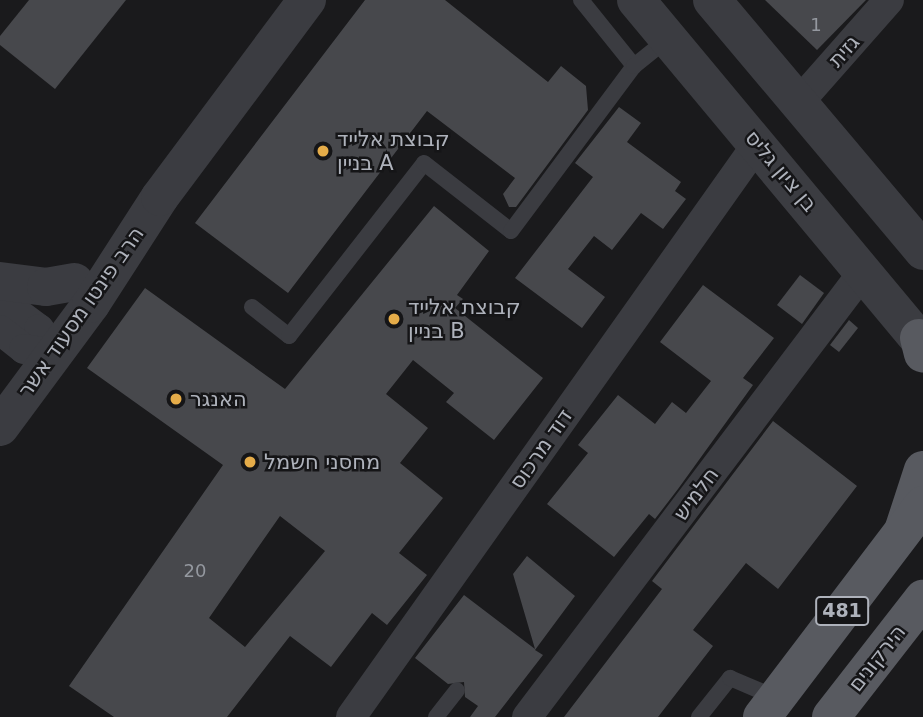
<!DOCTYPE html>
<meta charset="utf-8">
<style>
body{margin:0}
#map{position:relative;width:923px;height:717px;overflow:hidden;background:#1a1a1c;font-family:"DejaVu Sans",Heebo,sans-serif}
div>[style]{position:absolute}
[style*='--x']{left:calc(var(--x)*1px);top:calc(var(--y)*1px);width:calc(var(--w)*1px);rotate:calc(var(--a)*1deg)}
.building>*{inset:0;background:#47484c}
.service>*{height:16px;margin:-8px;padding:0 8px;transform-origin:8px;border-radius:8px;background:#3b3c41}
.minor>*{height:30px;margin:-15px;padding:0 15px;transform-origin:15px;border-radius:15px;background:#3b3c41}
.tertiary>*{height:38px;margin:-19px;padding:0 19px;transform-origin:19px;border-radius:19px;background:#3b3c41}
.primary>*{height:38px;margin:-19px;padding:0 19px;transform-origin:19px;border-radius:19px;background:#585a60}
.dots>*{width:19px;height:19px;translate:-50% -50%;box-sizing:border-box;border:4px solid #151517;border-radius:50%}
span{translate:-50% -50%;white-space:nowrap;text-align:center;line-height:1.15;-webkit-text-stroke:5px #151517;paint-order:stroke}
.number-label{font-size:18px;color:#94989f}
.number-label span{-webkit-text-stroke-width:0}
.shield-label span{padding:2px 5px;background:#151517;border:2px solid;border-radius:5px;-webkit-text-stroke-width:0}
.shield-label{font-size:19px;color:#aeb2bb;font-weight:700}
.street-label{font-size:21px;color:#aeb2bb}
.poi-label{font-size:21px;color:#aeb2bb}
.left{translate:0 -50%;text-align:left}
</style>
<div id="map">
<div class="building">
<i style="clip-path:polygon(29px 0,126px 0,55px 89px,0 45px,0 36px)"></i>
<i style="clip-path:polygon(365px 0,445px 0,548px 82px,561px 66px,586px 86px,588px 110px,516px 207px,509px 207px,503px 194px,515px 178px,427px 111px,288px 293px,195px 223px)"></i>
<i style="clip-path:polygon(765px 0,866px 0,817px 50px)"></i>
<i style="clip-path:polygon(619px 107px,641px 123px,627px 142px,681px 182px,675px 191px,686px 199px,663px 229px,641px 213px,612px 250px,594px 236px,568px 269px,605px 297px,582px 328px,515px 278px,593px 177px,575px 163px)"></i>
<i style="clip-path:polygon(evenodd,434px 206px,489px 251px,457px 295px,463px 299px,455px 308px,543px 378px,494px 440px,446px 402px,454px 393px,413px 360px,386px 394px,428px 428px,400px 463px,443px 498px,399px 553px,427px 575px,387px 625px,372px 613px,331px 667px,290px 636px,227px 717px,114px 717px,69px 686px,223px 465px,87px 368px,145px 288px,285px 389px,434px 206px,280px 516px,325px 551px,245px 647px,209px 618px,280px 516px)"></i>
<i style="clip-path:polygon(800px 275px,824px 293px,802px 324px,777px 305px)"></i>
<i style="clip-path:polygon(703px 285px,774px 338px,743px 378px,753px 385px,678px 489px,655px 519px,649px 514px,614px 557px,547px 504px,588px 453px,578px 445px,618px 395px,655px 424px,672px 402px,686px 413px,711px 381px,660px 342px)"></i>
<i style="clip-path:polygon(849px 320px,858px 328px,839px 352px,830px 345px)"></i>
<i style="clip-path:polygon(773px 421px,857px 486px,778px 589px,746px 563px,693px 630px,713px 646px,658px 717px,564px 717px,662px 589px,652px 581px)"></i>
<i style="clip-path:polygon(527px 556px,575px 596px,535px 650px,543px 655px,495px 717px,470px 717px,478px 706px,465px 697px,464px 682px,448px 684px,415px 658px,464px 595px,535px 649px,513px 574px)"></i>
</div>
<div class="service">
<i style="--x:581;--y:0;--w:85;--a:51.2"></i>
<i style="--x:252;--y:307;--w:47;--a:38.1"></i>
<i style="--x:289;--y:336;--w:219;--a:-52"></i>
<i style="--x:424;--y:163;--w:110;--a:38"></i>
<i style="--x:511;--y:231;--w:206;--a:-53.3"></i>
<i style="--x:634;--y:66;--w:45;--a:-38.7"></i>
<i style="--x:436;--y:717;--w:34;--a:-52"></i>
<i style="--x:699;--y:717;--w:50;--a:-51.5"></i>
<i style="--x:730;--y:678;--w:51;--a:23.1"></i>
</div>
<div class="minor">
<i style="--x:799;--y:102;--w:136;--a:-48.6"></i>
<i style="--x:0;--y:300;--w:49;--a:36.6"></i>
<i style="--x:39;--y:329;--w:29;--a:59"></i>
<i style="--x:0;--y:330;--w:31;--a:38"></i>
<i style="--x:24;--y:349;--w:30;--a:9"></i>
<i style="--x:351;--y:717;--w:704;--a:-54.66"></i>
<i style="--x:527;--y:717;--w:559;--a:-52.93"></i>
</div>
<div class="tertiary">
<i style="--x:636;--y:0;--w:448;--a:50.2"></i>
<i style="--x:712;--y:0;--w:328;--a:49.9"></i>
<i style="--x:0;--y:281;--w:46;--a:7.4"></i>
<i style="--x:46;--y:287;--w:29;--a:-10"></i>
<i style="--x:0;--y:427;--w:153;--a:-53.5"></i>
<i style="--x:91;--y:304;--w:127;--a:-57.2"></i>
<i style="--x:160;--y:197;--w:246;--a:-53.3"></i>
</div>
<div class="primary">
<i style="--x:919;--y:338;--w:16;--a:76"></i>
<i style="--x:904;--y:528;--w:61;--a:-71.9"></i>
<i style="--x:762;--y:717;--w:266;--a:-52.8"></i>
<i style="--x:831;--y:717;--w:150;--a:-52.1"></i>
</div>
<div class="dots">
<i style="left:323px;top:151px;background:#e5ac49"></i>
<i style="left:394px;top:319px;background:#e5ac49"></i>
<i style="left:176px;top:399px;background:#e5ac49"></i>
<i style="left:250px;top:462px;background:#e5ac49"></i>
</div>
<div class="number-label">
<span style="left:816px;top:25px">1</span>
<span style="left:195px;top:571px">20</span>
</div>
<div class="shield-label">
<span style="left:842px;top:611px">481</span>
</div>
<div class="street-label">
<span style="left:844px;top:51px;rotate:-48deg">גזית</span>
<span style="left:781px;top:171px;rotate:50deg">בן ציון גליס</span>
<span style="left:81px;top:312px;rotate:-55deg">הרב פינטו מסעוד אשר</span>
<span style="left:541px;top:449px;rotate:-55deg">דוד מרכוס</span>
<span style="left:696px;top:494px;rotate:-53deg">חלמיש</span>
<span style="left:877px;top:658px;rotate:-52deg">הירקונים</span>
</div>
<div class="poi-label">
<span class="left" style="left:337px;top:151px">קבוצת אלייד<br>בניין A</span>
<span class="left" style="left:408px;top:319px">קבוצת אלייד<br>בניין B</span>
<span class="left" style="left:190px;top:399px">האנגר</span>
<span class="left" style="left:264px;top:462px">מחסני חשמל</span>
</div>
</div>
